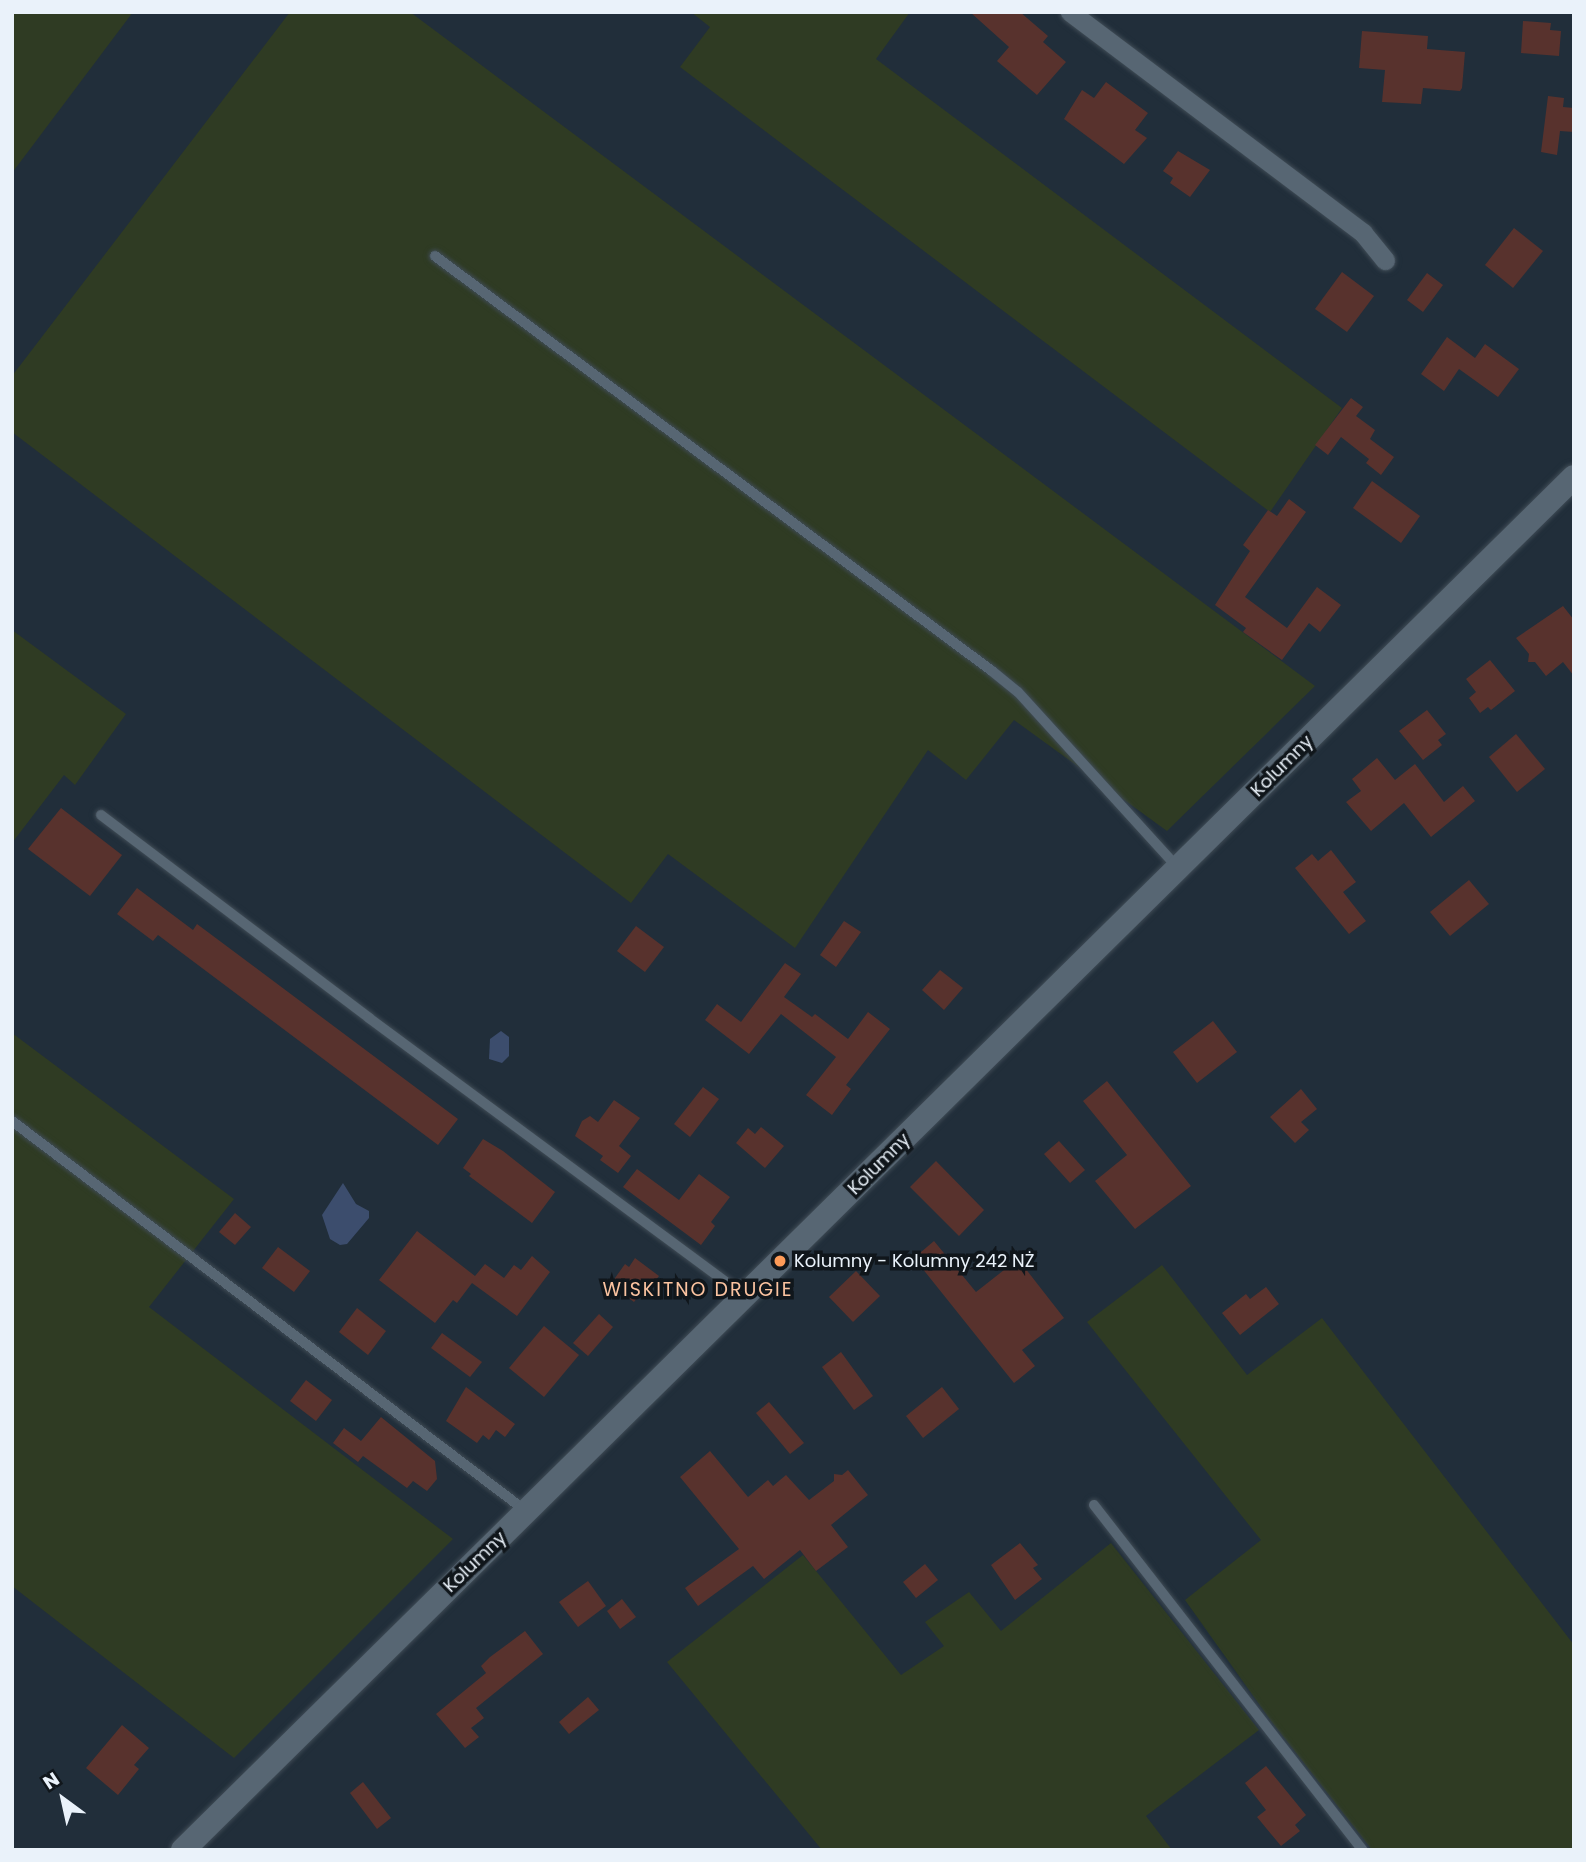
<!DOCTYPE html>
<meta charset="utf-8">
<style>
body{margin:0}
#map{position:relative;width:1586px;height:1862px;overflow:hidden;background:#212e3a;font-family:Poppins,sans-serif}
div>[style]{position:absolute}
[style*='--x']{left:calc(var(--x)*1px);top:calc(var(--y)*1px);width:calc(var(--w)*1px);rotate:calc(var(--a)*1deg)}
.green>*{inset:0;background:#2f3b23}
.water>*{inset:0;background:#3c4d6d}
.building>*{inset:0;background:#58322d}
.roads{filter:drop-shadow(0 0 2px #3f4b55) drop-shadow(0 0 2px #3f4b55)}
.service>*{height:10px;margin:-5px;padding:0 5px;transform-origin:5px;border-radius:5px;background:#576673}
.minor>*{height:19px;margin:-9.5px;padding:0 9.5px;transform-origin:9.5px;border-radius:9.5px;background:#576673}
.tertiary>*{height:24px;margin:-12px;padding:0 12px;transform-origin:12px;border-radius:12px;background:#576673}
.dots>*{width:19px;height:19px;translate:-50% -50%;box-sizing:border-box;border:4px solid #10161b;border-radius:50%}
span{translate:-50% -50%;white-space:nowrap;text-align:center;line-height:1.15;-webkit-text-stroke:7px #10161b;paint-order:stroke}
.street-label{font-size:18px;color:#eaf2fa}
.poi-label{font-size:18px;color:#eaf2fa}
.left{translate:0 -50%;text-align:left}
.neighbourhood-label{font-size:19px;color:#fbc3a0;letter-spacing:2px}
.frame{position:absolute;inset:0;border:14px solid #eaf2fa;pointer-events:none}
.north{position:absolute;left:28px;top:1764px;width:70px;height:70px;-webkit-text-stroke:5px #10161b;paint-order:stroke;rotate:327deg;font-size:19px;font-weight:700;line-height:28px;text-align:center;color:#eaf2fa}
.north::after{content:'';display:block;margin:auto;width:24px;height:32px;background:#eaf2fa;clip-path:polygon(50% 0,100% 100%,50% 72%,0 100%)}
</style>
<div id="map">
<div class="green">
<i style="clip-path:polygon(12px 12px,133px 12px,12px 173px)"></i>
<i style="clip-path:polygon(290px 12px,410px 12px,1315px 686px,1167px 831px,1014px 720px,966px 780px,928px 750px,795px 948px,668px 854px,631px 903px,12px 432px,12px 376px)"></i>
<i style="clip-path:polygon(691px 12px,910px 12px,876px 59px,1342px 408px,1270px 512px,680px 67px,710px 27px)"></i>
<i style="clip-path:polygon(12px 630px,126px 714px,75px 785px,64px 775px,12px 843px)"></i>
<i style="clip-path:polygon(12px 1033px,234px 1199px,149px 1307px,453px 1539px,234px 1758px,12px 1586px)"></i>
<i style="clip-path:polygon(1162px 1265px,1247px 1375px,1322px 1318px,1574px 1645px,1574px 1850px,1372px 1850px,1271px 1721px,1185px 1600px,1261px 1540px,1087px 1322px)"></i>
<i style="clip-path:polygon(1111px 1543px,1259px 1730px,1146px 1816px,1172px 1850px,822px 1850px,667px 1662px,803px 1555px,901px 1675px,944px 1646px,925px 1622px,969px 1592px,1001px 1631px)"></i>
</div>
<div class="water">
<i style="clip-path:polygon(501px 1031px,509px 1037px,509px 1056px,502px 1063px,489px 1059px,490px 1039px)"></i>
<i style="clip-path:polygon(343px 1183px,356px 1204px,369px 1211px,369px 1218px,347px 1244px,340px 1245px,330px 1239px,322px 1215px)"></i>
</div>
<div class="building">
<i style="clip-path:polygon(970px 12px,1020px 12px,1048px 36px,1043px 42px,1066px 62px,1037px 95px,997px 61px,1009px 47px)"></i>
<i style="clip-path:polygon(1523px 21px,1551px 23px,1550px 30px,1561px 31px,1559px 56px,1521px 53px)"></i>
<i style="clip-path:polygon(1362px 31px,1428px 36px,1427px 49px,1465px 52px,1462px 88px,1460px 91px,1423px 88px,1421px 104px,1382px 102px,1385px 70px,1359px 68px)"></i>
<i style="clip-path:polygon(1106px 82px,1148px 113px,1135px 130px,1147px 138px,1124px 164px,1064px 119px,1082px 90px,1094px 98px)"></i>
<i style="clip-path:polygon(1548px 96px,1564px 98px,1563px 107px,1574px 108px,1574px 132px,1560px 131px,1557px 155px,1541px 152px)"></i>
<i style="clip-path:polygon(1178px 151px,1210px 170px,1190px 197px,1170px 183px,1173px 178px,1163px 171px)"></i>
<i style="clip-path:polygon(1514px 228px,1543px 251px,1513px 288px,1485px 265px)"></i>
<i style="clip-path:polygon(1342px 272px,1374px 296px,1347px 332px,1315px 309px)"></i>
<i style="clip-path:polygon(1427px 273px,1443px 285px,1423px 312px,1407px 300px)"></i>
<i style="clip-path:polygon(1447px 337px,1475px 358px,1485px 344px,1519px 369px,1498px 397px,1459px 369px,1444px 391px,1421px 374px)"></i>
<i style="clip-path:polygon(1351px 398px,1363px 407px,1356px 416px,1375px 430px,1370px 439px,1394px 457px,1381px 475px,1366px 463px,1369px 459px,1341px 437px,1328px 455px,1315px 445px)"></i>
<i style="clip-path:polygon(1372px 481px,1420px 516px,1401px 543px,1353px 508px)"></i>
<i style="clip-path:polygon(1289px 499px,1306px 512px,1245px 597px,1287px 628px,1317px 587px,1341px 605px,1320px 632px,1309px 623px,1282px 660px,1243px 632px,1246px 628px,1215px 605px,1250px 551px,1243px 545px,1268px 510px,1277px 516px)"></i>
<i style="clip-path:polygon(1563px 606px,1574px 620px,1574px 676px,1563px 662px,1546px 676px,1535px 662px,1528px 662px,1529px 654px,1516px 638px)"></i>
<i style="clip-path:polygon(1490px 660px,1515px 691px,1491px 710px,1488px 707px,1480px 713px,1469px 698px,1476px 692px,1466px 679px)"></i>
<i style="clip-path:polygon(1427px 710px,1446px 734px,1438px 740px,1442px 745px,1423px 760px,1399px 731px)"></i>
<i style="clip-path:polygon(1516px 734px,1545px 769px,1517px 792px,1489px 757px)"></i>
<i style="clip-path:polygon(1377px 758px,1395px 780px,1415px 764px,1444px 802px,1463px 786px,1475px 801px,1431px 837px,1404px 803px,1371px 831px,1346px 802px,1361px 791px,1352px 779px)"></i>
<i style="clip-path:polygon(61px 808px,122px 855px,90px 896px,28px 849px)"></i>
<i style="clip-path:polygon(1331px 850px,1356px 882px,1343px 892px,1366px 921px,1349px 934px,1295px 868px,1312px 854px,1318px 861px)"></i>
<i style="clip-path:polygon(1469px 880px,1489px 904px,1450px 936px,1430px 912px)"></i>
<i style="clip-path:polygon(137px 888px,193px 930px,197px 924px,458px 1119px,438px 1145px,158px 935px,153px 941px,117px 914px)"></i>
<i style="clip-path:polygon(844px 921px,861px 932px,836px 967px,820px 955px)"></i>
<i style="clip-path:polygon(636px 926px,664px 947px,645px 972px,617px 951px)"></i>
<i style="clip-path:polygon(785px 963px,801px 974px,784px 997px,812px 1017px,815px 1014px,848px 1039px,868px 1012px,890px 1029px,846px 1085px,851px 1089px,832px 1115px,806px 1095px,836px 1057px,781px 1014px,749px 1054px,705px 1020px,717px 1004px,741px 1022px)"></i>
<i style="clip-path:polygon(940px 970px,963px 988px,944px 1010px,922px 990px)"></i>
<i style="clip-path:polygon(1213px 1021px,1237px 1052px,1197px 1083px,1173px 1052px)"></i>
<i style="clip-path:polygon(1107px 1081px,1191px 1186px,1135px 1229px,1095px 1181px,1127px 1155px,1083px 1101px)"></i>
<i style="clip-path:polygon(703px 1087px,719px 1099px,690px 1137px,674px 1124px)"></i>
<i style="clip-path:polygon(1301px 1089px,1317px 1109px,1301px 1122px,1309px 1130px,1295px 1143px,1270px 1117px)"></i>
<i style="clip-path:polygon(614px 1100px,640px 1118px,619px 1146px,631px 1156px,618px 1173px,600px 1160px,603px 1156px,575px 1136px,582px 1121px,590px 1116px,598px 1122px)"></i>
<i style="clip-path:polygon(761px 1127px,784px 1146px,765px 1168px,736px 1143px,748px 1128px,755px 1134px)"></i>
<i style="clip-path:polygon(483px 1139px,503px 1151px,555px 1192px,532px 1223px,469px 1176px,471px 1174px,463px 1168px)"></i>
<i style="clip-path:polygon(1059px 1141px,1085px 1170px,1070px 1183px,1044px 1154px)"></i>
<i style="clip-path:polygon(936px 1161px,984px 1210px,959px 1236px,910px 1187px)"></i>
<i style="clip-path:polygon(637px 1169px,679px 1200px,699px 1174px,730px 1197px,711px 1222px,715px 1226px,701px 1245px,623px 1187px)"></i>
<i style="clip-path:polygon(235px 1213px,251px 1227px,235px 1245px,219px 1232px)"></i>
<i style="clip-path:polygon(417px 1231px,475px 1276px,485px 1264px,504px 1278px,514px 1265px,521px 1270px,532px 1256px,550px 1272px,517px 1316px,472px 1283px,457px 1303px,453px 1300px,435px 1323px,379px 1280px)"></i>
<i style="clip-path:polygon(934px 1241px,976px 1292px,1018px 1259px,1064px 1318px,1022px 1350px,1035px 1366px,1014px 1383px,914px 1258px)"></i>
<i style="clip-path:polygon(278px 1247px,310px 1271px,294px 1292px,262px 1268px)"></i>
<i style="clip-path:polygon(635px 1258px,659px 1276px,644px 1296px,640px 1294px,634px 1302px,615px 1288px,615px 1278px,625px 1264px,629px 1267px)"></i>
<i style="clip-path:polygon(856px 1271px,880px 1296px,853px 1322px,829px 1297px)"></i>
<i style="clip-path:polygon(1266px 1287px,1279px 1304px,1240px 1335px,1222px 1313px,1246px 1294px,1250px 1299px)"></i>
<i style="clip-path:polygon(357px 1308px,386px 1331px,368px 1355px,339px 1332px)"></i>
<i style="clip-path:polygon(599px 1314px,613px 1327px,588px 1356px,573px 1343px)"></i>
<i style="clip-path:polygon(544px 1326px,579px 1355px,544px 1397px,509px 1368px)"></i>
<i style="clip-path:polygon(442px 1333px,482px 1362px,470px 1377px,431px 1348px)"></i>
<i style="clip-path:polygon(841px 1352px,873px 1396px,854px 1410px,822px 1367px)"></i>
<i style="clip-path:polygon(306px 1380px,332px 1400px,316px 1421px,290px 1401px)"></i>
<i style="clip-path:polygon(466px 1387px,515px 1424px,505px 1437px,496px 1430px,489px 1440px,483px 1435px,477px 1443px,446px 1421px)"></i>
<i style="clip-path:polygon(942px 1387px,959px 1409px,923px 1438px,906px 1416px)"></i>
<i style="clip-path:polygon(769px 1402px,804px 1443px,790px 1454px,756px 1413px)"></i>
<i style="clip-path:polygon(381px 1417px,435px 1461px,437px 1479px,427px 1491px,413px 1481px,407px 1488px,363px 1456px,358px 1462px,333px 1443px,344px 1428px,361px 1441px)"></i>
<i style="clip-path:polygon(710px 1451px,748px 1497px,768px 1480px,773px 1486px,786px 1475px,809px 1500px,834px 1481px,834px 1474px,842px 1475px,848px 1470px,868px 1495px,831px 1525px,848px 1547px,816px 1571px,800px 1550px,764px 1579px,753px 1566px,698px 1606px,685px 1588px,739px 1549px,680px 1477px)"></i>
<i style="clip-path:polygon(1020px 1543px,1038px 1565px,1033px 1568px,1042px 1579px,1015px 1600px,991px 1565px)"></i>
<i style="clip-path:polygon(925px 1564px,938px 1580px,916px 1598px,903px 1582px)"></i>
<i style="clip-path:polygon(588px 1581px,606px 1606px,578px 1627px,559px 1602px)"></i>
<i style="clip-path:polygon(622px 1599px,636px 1617px,620px 1629px,607px 1611px)"></i>
<i style="clip-path:polygon(525px 1631px,543px 1654px,476px 1708px,484px 1718px,471px 1728px,479px 1737px,465px 1748px,436px 1714px,486px 1673px,481px 1666px,490px 1657px)"></i>
<i style="clip-path:polygon(588px 1697px,599px 1710px,569px 1734px,559px 1722px)"></i>
<i style="clip-path:polygon(122px 1725px,149px 1748px,134px 1765px,139px 1769px,118px 1795px,86px 1768px)"></i>
<i style="clip-path:polygon(1266px 1766px,1306px 1815px,1295px 1825px,1300px 1831px,1281px 1846px,1257px 1817px,1266px 1810px,1245px 1783px)"></i>
<i style="clip-path:polygon(363px 1782px,391px 1818px,377px 1829px,350px 1793px)"></i>
</div>
<div class="roads">
<div class="service">
<i style="--x:435;--y:256;--w:695;--a:36.69"></i>
<i style="--x:992;--y:671;--w:33;--a:39"></i>
<i style="--x:1018;--y:692;--w:238;--a:47.7"></i>
<i style="--x:101;--y:815;--w:336;--a:37.1"></i>
<i style="--x:369;--y:1018;--w:465;--a:36.5"></i>
<i style="--x:12;--y:1121;--w:645;--a:37.19"></i>
<i style="--x:1094;--y:1505;--w:437;--a:52.1"></i>
</div>
<div class="minor">
<i style="--x:1070;--y:12;--w:367;--a:37"></i>
<i style="--x:1363;--y:233;--w:35;--a:51"></i>
</div>
<div class="tertiary">
<i style="--x:183;--y:1850;--w:1954;--a:-44.63"></i>
</div>
</div>
<div class="dots">
<i style="left:780px;top:1261px;background:#fe9b58"></i>
</div>
<div class="street-label">
<span style="left:1282px;top:766px;rotate:-45deg">Kolumny</span>
<span style="left:879px;top:1164px;rotate:-45deg">Kolumny</span>
<span style="left:475px;top:1562px;rotate:-44deg">Kolumny</span>
</div>
<div class="poi-label">
<span class="left" style="left:794px;top:1261px">Kolumny - Kolumny 242 NŻ</span>
</div>
<div class="neighbourhood-label">
<span style="left:698px;top:1290px">WISKITNO DRUGIE</span>
</div>
<div class="frame"></div>
<div class="north">N</div>
</div>
